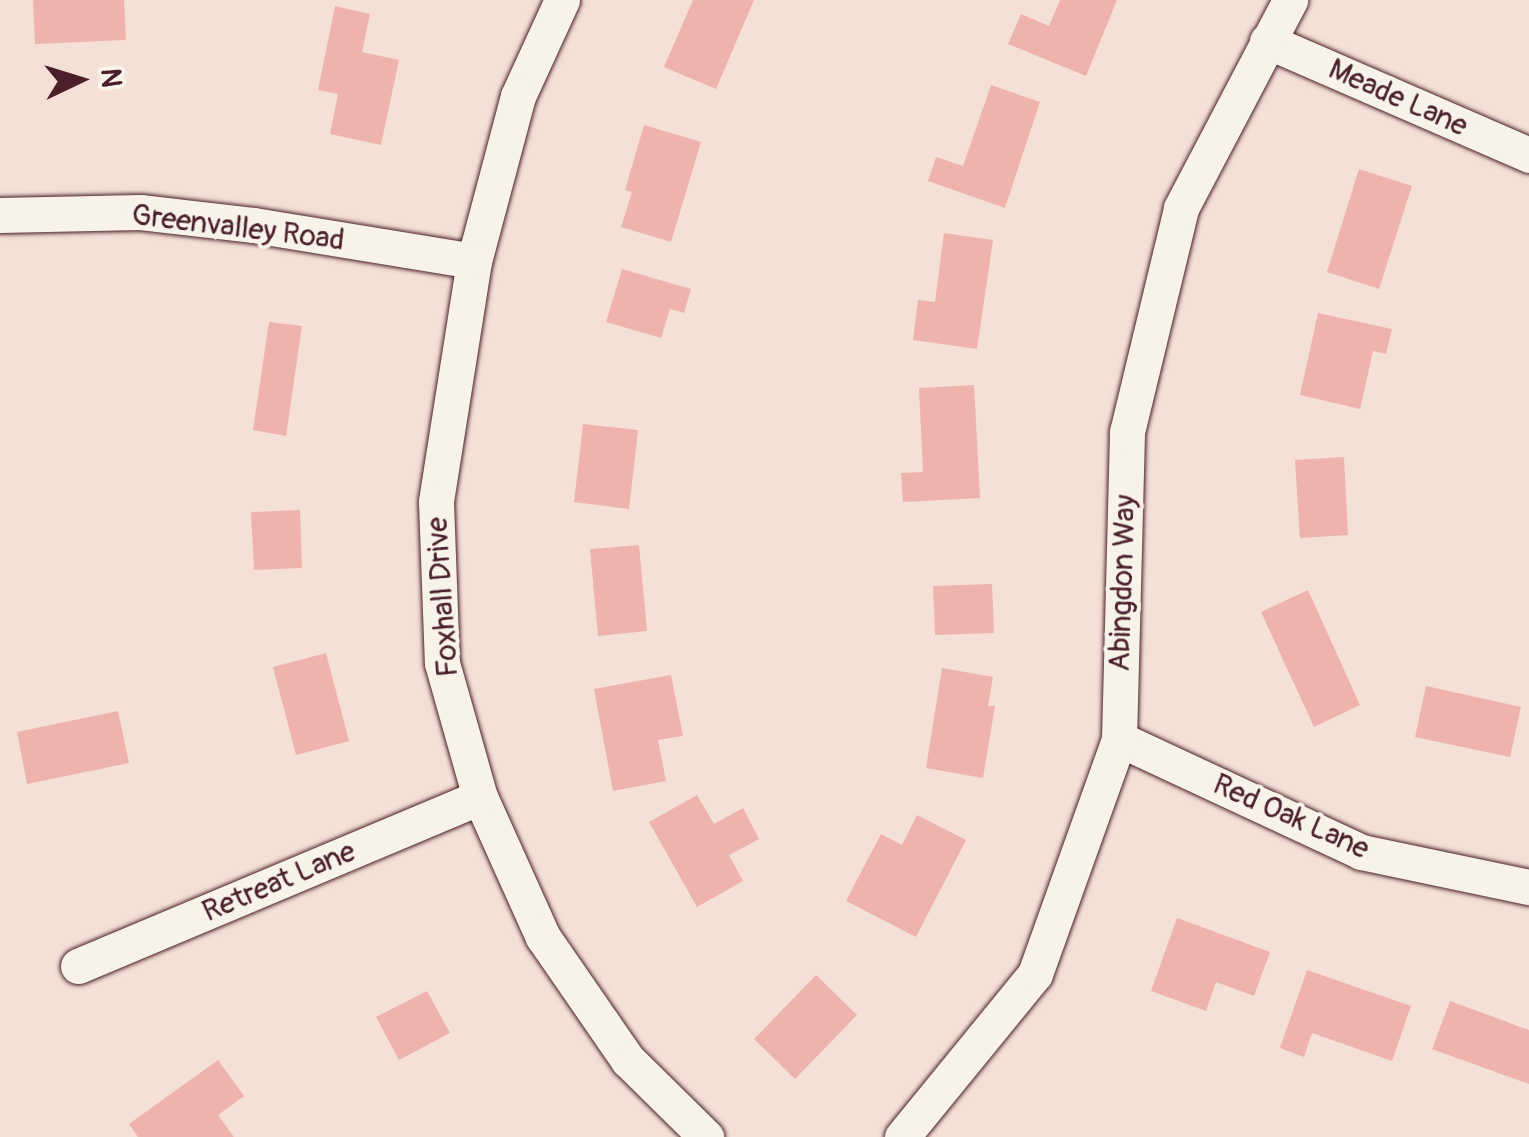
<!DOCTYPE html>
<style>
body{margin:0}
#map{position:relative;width:1529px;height:1137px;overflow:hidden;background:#f4e0d6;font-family:Pangolin,sans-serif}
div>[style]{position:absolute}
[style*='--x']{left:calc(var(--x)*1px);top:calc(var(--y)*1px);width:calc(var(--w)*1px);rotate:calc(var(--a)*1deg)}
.building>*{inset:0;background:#eeb3ac}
.roads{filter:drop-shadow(0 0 2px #4a1f2b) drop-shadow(0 0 2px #4a1f2b)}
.street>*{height:35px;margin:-17.5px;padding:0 17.5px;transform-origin:17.5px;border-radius:17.5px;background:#f7f3e8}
span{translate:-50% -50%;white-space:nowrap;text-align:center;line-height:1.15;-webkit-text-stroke:8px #f7f3e8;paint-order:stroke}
.street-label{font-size:30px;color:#4a1f2b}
.north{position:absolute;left:30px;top:30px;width:100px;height:100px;-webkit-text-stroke:8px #f7f3e8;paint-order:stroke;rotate:86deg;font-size:28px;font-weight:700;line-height:40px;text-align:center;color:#4a1f2b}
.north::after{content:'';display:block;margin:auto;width:35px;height:45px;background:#4a1f2b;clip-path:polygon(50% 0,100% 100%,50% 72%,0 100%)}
</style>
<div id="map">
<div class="building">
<i style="clip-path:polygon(33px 0,124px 0,126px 40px,35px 44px)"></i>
<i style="clip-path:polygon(693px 0,754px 0,716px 89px,664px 67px)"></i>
<i style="clip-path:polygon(1060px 0,1117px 0,1086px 76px,1008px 44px,1021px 14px,1049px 26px)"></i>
<i style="clip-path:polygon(335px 6px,370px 14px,362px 52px,399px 60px,381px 145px,330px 134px,338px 94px,318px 90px)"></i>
<i style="clip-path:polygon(991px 85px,1040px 102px,1005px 208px,928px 181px,936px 157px,963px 166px)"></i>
<i style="clip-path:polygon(644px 125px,701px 142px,671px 242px,621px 227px,632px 192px,625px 190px)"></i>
<i style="clip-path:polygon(1359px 169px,1412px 186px,1379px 289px,1327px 272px)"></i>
<i style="clip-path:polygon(944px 233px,993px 240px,977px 349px,913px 340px,918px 300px,935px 302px)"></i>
<i style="clip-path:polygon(622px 269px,691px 289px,684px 313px,670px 309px,661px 338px,606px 322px)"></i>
<i style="clip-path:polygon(1318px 313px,1392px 329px,1386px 354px,1373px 351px,1360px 409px,1300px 395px)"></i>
<i style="clip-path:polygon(269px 322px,302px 326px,286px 436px,253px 430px)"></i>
<i style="clip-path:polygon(974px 385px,980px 498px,903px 502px,901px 473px,923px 472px,919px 388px)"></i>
<i style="clip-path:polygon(583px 424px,638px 430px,629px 509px,574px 502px)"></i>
<i style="clip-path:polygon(1344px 457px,1348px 535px,1300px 538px,1295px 460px)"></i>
<i style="clip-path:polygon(300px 510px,302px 568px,254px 570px,251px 512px)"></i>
<i style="clip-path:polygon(639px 545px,647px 631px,598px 636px,590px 549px)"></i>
<i style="clip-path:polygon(992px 584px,994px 633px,935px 635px,933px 586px)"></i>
<i style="clip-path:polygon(1308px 590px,1360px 705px,1314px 727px,1261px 612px)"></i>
<i style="clip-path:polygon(326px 653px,349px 741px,296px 755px,273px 667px)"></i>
<i style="clip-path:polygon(942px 668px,993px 677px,988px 706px,995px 706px,983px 778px,926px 768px)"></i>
<i style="clip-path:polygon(671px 675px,683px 736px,658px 740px,666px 781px,613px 791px,594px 689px)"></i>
<i style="clip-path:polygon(1426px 686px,1521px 707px,1510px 757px,1415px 737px)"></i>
<i style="clip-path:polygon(118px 711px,129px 763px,27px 784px,17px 732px)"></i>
<i style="clip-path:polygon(697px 795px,714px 824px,743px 808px,759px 839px,729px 855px,743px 881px,697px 907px,649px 822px)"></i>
<i style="clip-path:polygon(917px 815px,966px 840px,916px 937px,846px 901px,881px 834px,902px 845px)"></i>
<i style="clip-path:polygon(1177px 918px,1270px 952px,1254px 996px,1216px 982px,1206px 1011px,1151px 991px)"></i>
<i style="clip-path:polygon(1307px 970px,1411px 1006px,1392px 1061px,1312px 1033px,1304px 1057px,1280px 1048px)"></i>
<i style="clip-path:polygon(816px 975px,857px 1015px,795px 1079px,754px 1039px)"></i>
<i style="clip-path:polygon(427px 991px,450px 1033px,399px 1060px,376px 1017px)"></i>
<i style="clip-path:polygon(1450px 1001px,1529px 1030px,1529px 1084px,1432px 1049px)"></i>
<i style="clip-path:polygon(218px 1060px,244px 1096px,218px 1115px,234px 1137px,138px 1137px,129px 1124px)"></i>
</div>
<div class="roads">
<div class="street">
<i style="--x:562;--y:0;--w:106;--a:114.6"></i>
<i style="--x:518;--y:96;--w:171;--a:104.9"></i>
<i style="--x:474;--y:261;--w:244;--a:99"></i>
<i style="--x:436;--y:502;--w:161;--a:87.9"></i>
<i style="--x:442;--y:663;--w:139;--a:74.2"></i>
<i style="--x:480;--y:797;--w:154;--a:65.8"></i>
<i style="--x:543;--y:937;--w:150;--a:55.4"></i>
<i style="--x:628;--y:1060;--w:110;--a:44.6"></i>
<i style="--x:1267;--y:41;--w:286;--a:23.5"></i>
<i style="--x:0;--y:215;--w:140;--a:-1.2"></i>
<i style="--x:140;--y:212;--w:115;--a:6.5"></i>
<i style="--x:254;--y:225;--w:223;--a:9.3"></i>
<i style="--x:1119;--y:739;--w:267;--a:25"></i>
<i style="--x:1361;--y:852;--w:172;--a:11.8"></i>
<i style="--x:78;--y:966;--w:436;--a:-22.8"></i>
<i style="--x:902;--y:1137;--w:210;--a:-50.8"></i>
<i style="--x:1035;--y:974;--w:250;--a:-70.3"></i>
<i style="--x:1119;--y:739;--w:307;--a:-88.5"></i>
<i style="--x:1127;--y:432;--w:230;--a:-76.4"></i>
<i style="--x:1181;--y:208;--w:235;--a:-62.3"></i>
</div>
</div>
<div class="street-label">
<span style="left:1398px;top:98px;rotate:24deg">Meade Lane</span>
<span style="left:238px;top:228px;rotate:7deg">Greenvalley Road</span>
<span style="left:1123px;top:583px;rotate:-88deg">Abingdon Way</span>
<span style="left:443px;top:597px;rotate:-94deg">Foxhall Drive</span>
<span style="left:1291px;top:817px;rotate:24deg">Red Oak Lane</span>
<span style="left:279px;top:882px;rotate:-23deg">Retreat Lane</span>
</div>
<div class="north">N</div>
</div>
